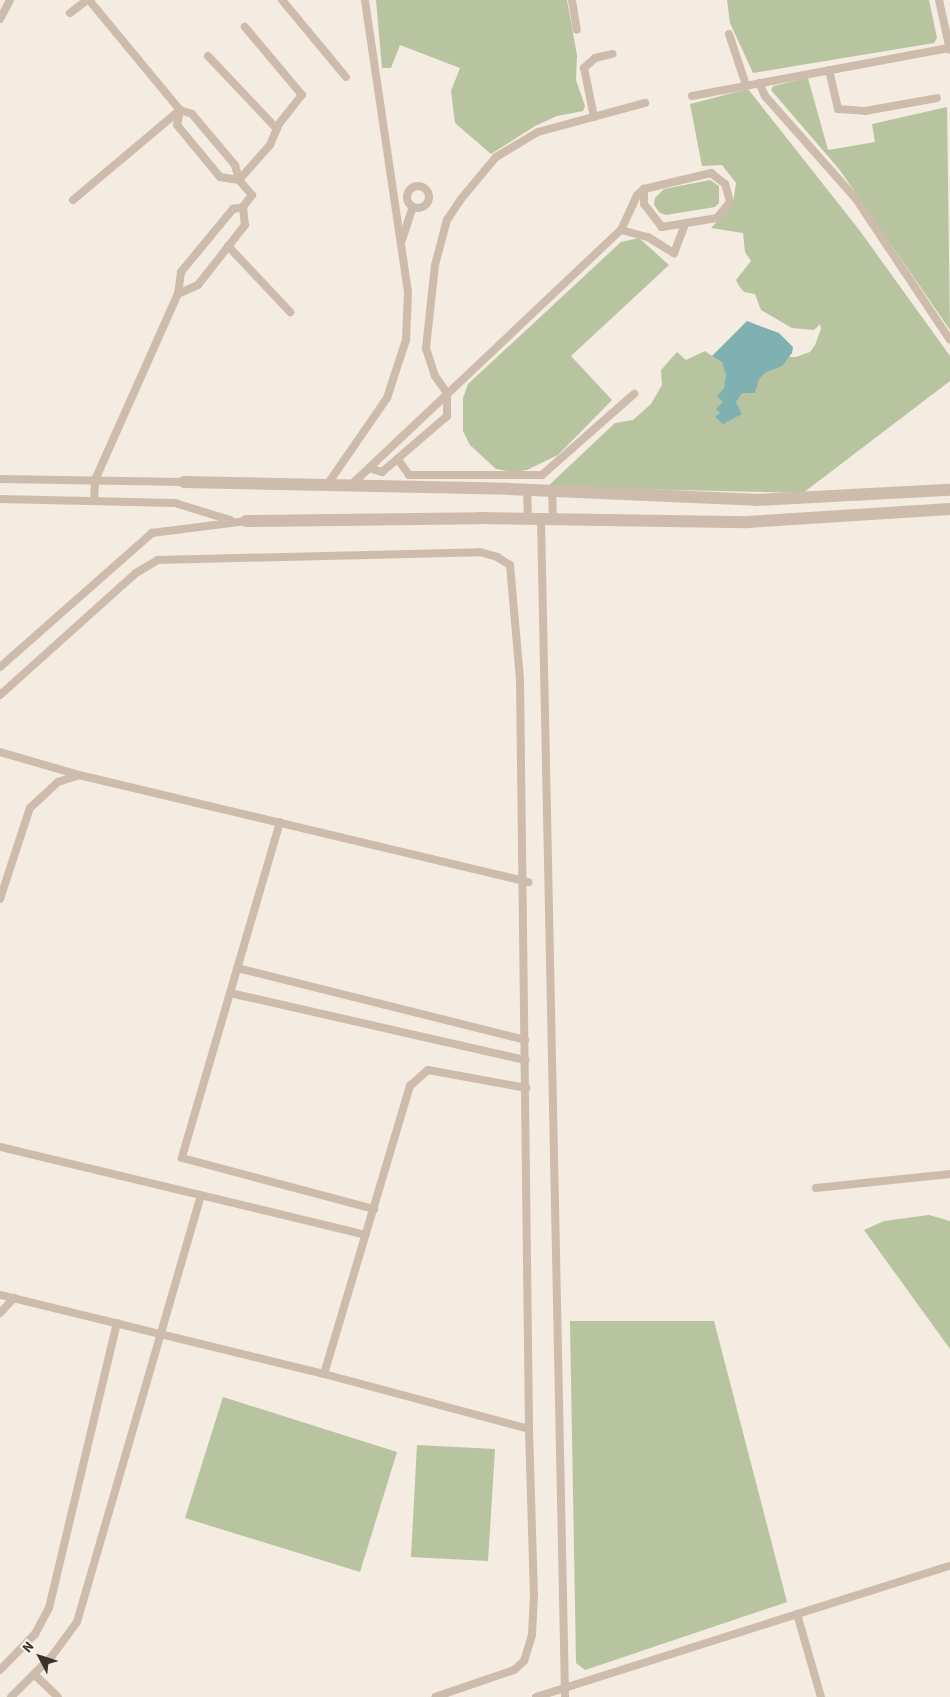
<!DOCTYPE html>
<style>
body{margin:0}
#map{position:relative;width:950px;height:1697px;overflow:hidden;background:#f4ebe1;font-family:"Source Sans 3",sans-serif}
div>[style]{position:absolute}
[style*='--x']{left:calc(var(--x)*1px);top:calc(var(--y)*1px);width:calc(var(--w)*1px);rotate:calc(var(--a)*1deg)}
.green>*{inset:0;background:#b8c4a0}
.water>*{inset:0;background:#7fb0b2}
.service>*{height:8px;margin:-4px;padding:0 4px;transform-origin:4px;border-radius:4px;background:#cdbbac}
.service>.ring{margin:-4px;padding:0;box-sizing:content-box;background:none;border:8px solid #cdbbac;border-radius:50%}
.tertiary>*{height:12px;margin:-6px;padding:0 6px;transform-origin:6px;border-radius:6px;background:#cdbbac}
span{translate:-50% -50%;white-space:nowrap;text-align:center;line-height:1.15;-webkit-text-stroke:5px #fbf5ee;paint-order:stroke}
.north{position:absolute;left:15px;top:1632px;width:50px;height:50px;-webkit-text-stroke:4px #fbf5ee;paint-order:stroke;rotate:310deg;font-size:14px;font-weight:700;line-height:20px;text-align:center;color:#3b302b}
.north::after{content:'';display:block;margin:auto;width:18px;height:22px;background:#3b302b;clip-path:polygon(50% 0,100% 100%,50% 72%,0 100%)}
</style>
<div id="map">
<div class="green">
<i style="clip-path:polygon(376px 0,567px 0,577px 55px,576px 80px,585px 106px,583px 111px,557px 116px,535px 126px,491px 154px,455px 123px,451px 91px,460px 68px,400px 45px,391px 68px,382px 68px)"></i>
<i style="clip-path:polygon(727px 0,929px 0,937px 38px,934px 43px,753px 73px,730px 23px)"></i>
<i style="clip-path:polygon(808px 78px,828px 150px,875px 142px,872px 124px,947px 107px,950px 330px,839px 169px,771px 90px,773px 86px)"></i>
<i style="clip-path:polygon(748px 89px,860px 231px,950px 356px,950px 381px,803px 493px,547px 487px,615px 423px,633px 420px,651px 404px,662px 385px,661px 370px,677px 352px,686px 360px,705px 351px,712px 356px,796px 357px,810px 352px,815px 345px,821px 329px,820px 324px,814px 330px,792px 328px,761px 310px,755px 294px,744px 292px,739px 286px,736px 280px,751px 261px,745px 252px,743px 233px,711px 228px,733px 204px,736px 183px,722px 165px,702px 166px,690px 104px)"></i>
<i style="clip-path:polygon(710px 180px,719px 186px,719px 203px,715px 207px,666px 215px,660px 213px,654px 205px,655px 198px,664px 189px)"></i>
<i style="clip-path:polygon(639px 238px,669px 265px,571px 356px,612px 400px,558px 455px,527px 470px,513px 472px,496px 469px,470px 445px,463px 431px,463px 398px,468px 384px,621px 242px)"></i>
<i style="clip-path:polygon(929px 1215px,950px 1221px,950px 1349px,864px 1230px,884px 1221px)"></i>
<i style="clip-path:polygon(570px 1321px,714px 1321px,787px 1602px,585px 1670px,576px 1663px)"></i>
<i style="clip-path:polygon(223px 1397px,397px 1452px,360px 1572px,185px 1518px)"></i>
<i style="clip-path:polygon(417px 1445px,495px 1449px,488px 1561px,411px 1557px)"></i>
</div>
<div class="water">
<i style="clip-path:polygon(747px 321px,779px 333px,793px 347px,792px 353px,782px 366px,766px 372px,759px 379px,755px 393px,742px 393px,736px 402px,742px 414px,723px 424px,715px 417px,720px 413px,716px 409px,723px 402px,717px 396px,724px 388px,726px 375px,722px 362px,712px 356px)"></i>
</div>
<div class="service">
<i style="--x:89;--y:0;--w:143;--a:50.4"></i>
<i style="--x:180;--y:110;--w:13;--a:18"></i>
<i style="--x:192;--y:114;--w:67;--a:49.9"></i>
<i style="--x:235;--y:165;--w:16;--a:75"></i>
<i style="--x:239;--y:180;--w:20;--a:49"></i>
<i style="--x:252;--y:195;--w:15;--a:127"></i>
<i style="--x:243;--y:207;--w:18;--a:84"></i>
<i style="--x:245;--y:225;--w:76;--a:128.1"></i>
<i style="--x:198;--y:285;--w:22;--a:156"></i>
<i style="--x:178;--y:294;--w:22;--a:-82"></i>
<i style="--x:181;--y:272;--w:82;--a:-50.5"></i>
<i style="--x:233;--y:209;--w:10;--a:-11"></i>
<i style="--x:282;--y:0;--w:100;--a:50.3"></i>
<i style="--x:572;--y:0;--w:30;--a:81"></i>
<i style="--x:939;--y:0;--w:51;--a:77.6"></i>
<i style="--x:70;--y:13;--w:21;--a:-37"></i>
<i style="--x:0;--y:19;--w:21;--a:-62"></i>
<i style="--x:729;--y:34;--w:54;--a:71.6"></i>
<i style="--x:208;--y:56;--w:100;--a:46.6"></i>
<i style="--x:829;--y:70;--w:40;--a:77"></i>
<i style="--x:838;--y:109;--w:27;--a:4"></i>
<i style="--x:865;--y:111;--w:73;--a:-10.2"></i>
<i style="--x:759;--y:83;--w:14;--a:65"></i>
<i style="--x:765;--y:96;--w:137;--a:48.5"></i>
<i style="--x:856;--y:199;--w:169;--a:56.3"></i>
<i style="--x:692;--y:96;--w:261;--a:-10.6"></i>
<i style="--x:180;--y:110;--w:15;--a:101"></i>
<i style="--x:177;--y:125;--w:67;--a:50.4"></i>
<i style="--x:220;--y:177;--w:19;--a:9"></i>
<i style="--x:594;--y:117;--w:50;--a:-101.5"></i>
<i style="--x:584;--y:68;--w:15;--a:-42"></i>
<i style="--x:595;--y:58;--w:18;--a:-13"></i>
<i style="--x:239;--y:180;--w:47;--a:-48.5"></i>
<i style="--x:270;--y:145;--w:23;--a:-67"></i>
<i style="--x:279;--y:124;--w:37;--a:-52"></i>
<i style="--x:302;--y:95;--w:89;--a:-130"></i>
<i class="ring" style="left:407px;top:186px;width:14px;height:14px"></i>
<i style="--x:73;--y:200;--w:140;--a:-40.1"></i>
<i style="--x:621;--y:230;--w:28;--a:15"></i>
<i style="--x:648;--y:237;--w:31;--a:32"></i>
<i style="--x:674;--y:253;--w:30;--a:-69"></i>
<i style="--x:402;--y:240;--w:35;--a:-72"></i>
<i style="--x:228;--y:246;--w:91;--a:46.8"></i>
<i style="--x:399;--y:461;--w:17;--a:54"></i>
<i style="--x:409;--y:475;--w:133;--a:0"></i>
<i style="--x:542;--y:475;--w:123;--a:-41.4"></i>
<i style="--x:369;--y:468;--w:14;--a:17"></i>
<i style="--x:382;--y:472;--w:86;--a:-40.7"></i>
<i style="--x:447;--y:416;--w:23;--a:-90"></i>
<i style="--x:447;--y:393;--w:21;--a:-125"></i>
<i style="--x:435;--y:376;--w:29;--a:-108"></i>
<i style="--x:426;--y:348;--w:83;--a:-83.8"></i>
<i style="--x:435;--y:265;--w:47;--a:-75.1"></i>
<i style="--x:447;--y:220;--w:25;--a:-56"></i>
<i style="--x:461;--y:199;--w:55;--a:-50.2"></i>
<i style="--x:496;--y:157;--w:49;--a:-30.8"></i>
<i style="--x:538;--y:132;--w:111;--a:-15.2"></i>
<i style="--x:0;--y:479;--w:184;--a:0.9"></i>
<i style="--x:327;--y:485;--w:106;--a:-55.4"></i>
<i style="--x:387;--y:398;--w:61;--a:-71.9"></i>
<i style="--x:406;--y:340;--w:48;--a:-87.6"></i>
<i style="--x:408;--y:292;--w:295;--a:-98.4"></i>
<i style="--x:351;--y:485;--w:371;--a:-43.4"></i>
<i style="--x:621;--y:230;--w:38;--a:-65"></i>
<i style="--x:637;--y:195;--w:9;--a:-41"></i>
<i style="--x:644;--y:189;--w:69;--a:-13.4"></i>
<i style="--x:711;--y:173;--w:18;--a:38"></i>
<i style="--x:725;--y:184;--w:19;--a:74"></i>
<i style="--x:730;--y:202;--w:21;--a:129"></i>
<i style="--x:717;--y:218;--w:56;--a:170.7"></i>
<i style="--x:662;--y:227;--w:29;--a:-128"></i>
<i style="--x:644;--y:204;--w:15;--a:-90"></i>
<i style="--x:527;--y:490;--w:29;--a:88"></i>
<i style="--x:552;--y:491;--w:28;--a:88"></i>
<i style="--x:0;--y:499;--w:175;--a:1.3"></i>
<i style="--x:175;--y:503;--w:58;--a:17.2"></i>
<i style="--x:94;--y:501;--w:21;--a:-87"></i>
<i style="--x:95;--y:480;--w:204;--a:-66"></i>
<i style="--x:541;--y:519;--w:1178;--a:88.83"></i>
<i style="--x:0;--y:667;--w:203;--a:-41.4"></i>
<i style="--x:152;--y:533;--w:95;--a:-7.3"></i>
<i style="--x:0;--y:695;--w:183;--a:-41.9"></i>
<i style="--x:136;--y:573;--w:26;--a:-31"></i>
<i style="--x:158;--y:560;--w:322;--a:-1.4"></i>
<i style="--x:480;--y:552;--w:18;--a:16"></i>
<i style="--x:497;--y:557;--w:15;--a:32"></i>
<i style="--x:510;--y:565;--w:115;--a:85"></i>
<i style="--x:520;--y:680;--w:749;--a:89.31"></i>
<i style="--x:529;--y:1429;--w:164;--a:88.3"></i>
<i style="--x:534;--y:1593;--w:42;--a:92.7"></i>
<i style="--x:532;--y:1635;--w:27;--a:107"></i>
<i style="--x:524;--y:1661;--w:13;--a:138"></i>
<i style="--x:514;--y:1670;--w:83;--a:161.1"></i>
<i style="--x:0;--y:752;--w:82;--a:16.2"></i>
<i style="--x:280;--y:822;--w:350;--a:106.3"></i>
<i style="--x:182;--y:1158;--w:199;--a:14.9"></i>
<i style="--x:0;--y:899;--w:96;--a:-71.8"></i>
<i style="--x:30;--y:808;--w:38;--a:-43"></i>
<i style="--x:58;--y:782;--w:22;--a:-18"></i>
<i style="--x:79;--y:775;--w:462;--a:13.4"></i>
<i style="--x:237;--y:968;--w:297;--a:14"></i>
<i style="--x:230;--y:993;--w:303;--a:12.8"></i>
<i style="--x:0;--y:1147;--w:376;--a:13.5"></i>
<i style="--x:816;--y:1188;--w:135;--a:-6"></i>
<i style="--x:0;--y:1295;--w:333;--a:13.7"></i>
<i style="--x:324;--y:1374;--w:212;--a:15"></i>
<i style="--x:0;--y:1313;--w:21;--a:-47"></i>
<i style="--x:324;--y:1374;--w:301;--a:-73.4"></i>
<i style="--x:410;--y:1086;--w:24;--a:-42"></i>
<i style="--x:428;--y:1070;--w:100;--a:10.4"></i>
<i style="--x:797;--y:1614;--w:86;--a:73.9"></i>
<i style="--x:0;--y:1670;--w:50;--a:-45.8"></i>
<i style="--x:35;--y:1634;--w:30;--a:-62"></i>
<i style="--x:49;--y:1608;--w:293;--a:-76.6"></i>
<i style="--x:34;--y:1674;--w:33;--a:44"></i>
<i style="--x:11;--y:1697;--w:58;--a:-45"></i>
<i style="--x:52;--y:1656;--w:42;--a:-53.7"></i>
<i style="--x:77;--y:1622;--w:444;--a:-73.8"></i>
<i style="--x:536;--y:1697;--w:434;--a:-17.6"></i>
</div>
<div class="tertiary">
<i style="--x:184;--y:482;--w:325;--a:1.2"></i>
<i style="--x:509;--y:489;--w:247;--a:2.5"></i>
<i style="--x:756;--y:500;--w:194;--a:-3"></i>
<i style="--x:246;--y:521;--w:233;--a:-0.7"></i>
<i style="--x:479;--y:518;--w:269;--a:0.9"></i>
<i style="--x:748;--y:522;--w:202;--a:-3.7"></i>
</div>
<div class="north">N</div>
</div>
